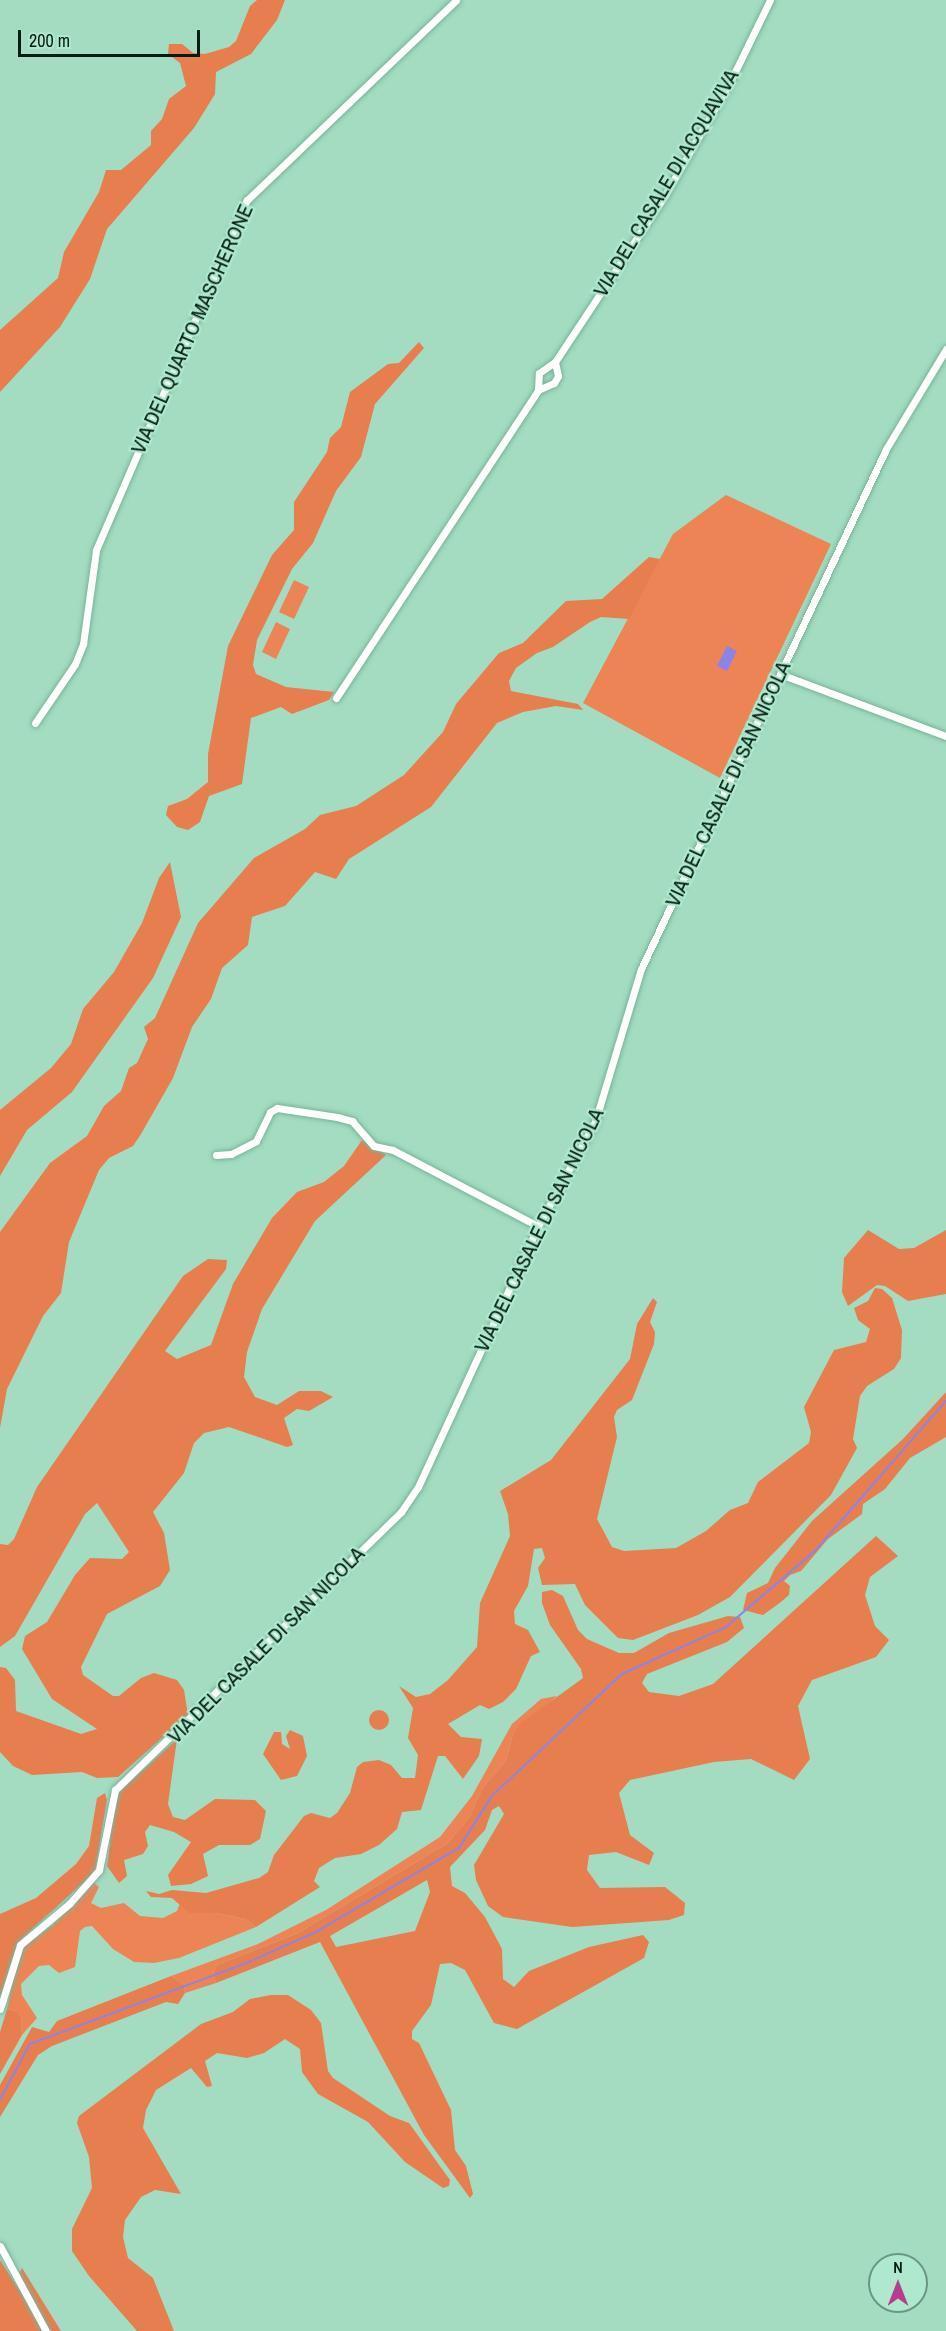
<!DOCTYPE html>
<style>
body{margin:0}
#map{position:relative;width:946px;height:2331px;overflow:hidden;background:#a3dcc1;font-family:"Archivo Narrow",sans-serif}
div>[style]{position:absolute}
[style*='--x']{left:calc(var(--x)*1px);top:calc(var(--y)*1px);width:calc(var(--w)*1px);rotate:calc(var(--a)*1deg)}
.green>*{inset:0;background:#ed8456}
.forest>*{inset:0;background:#e77e4f}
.round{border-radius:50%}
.water>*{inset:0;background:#8985e7}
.stream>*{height:1.5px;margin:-0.75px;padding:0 0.75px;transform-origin:0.75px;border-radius:0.75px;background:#8985e7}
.roads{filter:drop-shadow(0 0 2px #7bb399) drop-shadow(0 0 2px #7bb399)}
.street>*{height:7px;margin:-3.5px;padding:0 3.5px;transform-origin:3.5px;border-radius:3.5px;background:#fff}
span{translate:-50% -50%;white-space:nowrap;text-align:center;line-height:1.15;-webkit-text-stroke:4.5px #afe9cd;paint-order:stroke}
.street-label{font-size:21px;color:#051c12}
.north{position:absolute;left:868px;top:2253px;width:60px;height:60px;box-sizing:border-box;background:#afe9cd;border:2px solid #6b9782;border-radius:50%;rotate:0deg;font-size:16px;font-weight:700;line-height:24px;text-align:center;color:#051c12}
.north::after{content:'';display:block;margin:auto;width:21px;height:27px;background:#b83d8f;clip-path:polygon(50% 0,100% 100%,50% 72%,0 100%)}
.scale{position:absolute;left:18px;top:30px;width:182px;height:27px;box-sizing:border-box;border:3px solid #051c12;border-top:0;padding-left:8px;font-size:18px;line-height:21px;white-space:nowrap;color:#051c12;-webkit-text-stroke:4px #afe9cd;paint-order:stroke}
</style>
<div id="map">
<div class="green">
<i style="clip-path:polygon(726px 495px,831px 544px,720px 778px,583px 703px,673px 534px)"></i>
<i style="clip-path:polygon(294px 580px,309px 587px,294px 619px,279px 612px)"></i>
<i style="clip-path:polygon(276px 622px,290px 629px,276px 659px,262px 652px)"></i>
<i style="clip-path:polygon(557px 1696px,513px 1734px,506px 1761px,483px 1787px,469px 1818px,448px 1843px,298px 1933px,217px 1965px,213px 1974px,216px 1983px,185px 1993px,184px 1985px,171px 1976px,258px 1944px,326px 1910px,440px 1837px,472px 1796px,512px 1724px,541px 1699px)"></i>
<i style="clip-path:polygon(94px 1883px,99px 1887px,91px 1903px,101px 1908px,124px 1903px,140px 1916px,163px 1918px,177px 1911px,180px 1903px,190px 1913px,215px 1913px,245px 1919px,256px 1927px,179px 1958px,154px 1963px,134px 1962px,113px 1949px,92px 1926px,85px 1927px,80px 1931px,75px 1967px,59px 1973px,49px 1965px,39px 1966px,21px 1984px,22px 1995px,37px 2018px,22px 2035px,21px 2018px,17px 2011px,7px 2009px,18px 1957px,24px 1946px,53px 1925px)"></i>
</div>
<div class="forest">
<i style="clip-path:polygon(257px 0,285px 0,277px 20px,251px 54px,216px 72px,215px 94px,194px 128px,107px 229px,90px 279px,60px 327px,0 392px,0 330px,58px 278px,64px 252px,99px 192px,106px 170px,121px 170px,151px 145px,151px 131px,162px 119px,169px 99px,186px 86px,180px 63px,168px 54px,169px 44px,182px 44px,193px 53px,205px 54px,229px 47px,236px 41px,250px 6px)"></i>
<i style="clip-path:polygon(419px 342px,424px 348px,375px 404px,361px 457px,336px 491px,313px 543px,292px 569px,257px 640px,253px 665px,256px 674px,286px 687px,334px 692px,329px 700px,292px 714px,281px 707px,251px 718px,242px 784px,209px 796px,200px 822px,188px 830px,177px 827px,166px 815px,168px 806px,187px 799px,208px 782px,208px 754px,228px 646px,272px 555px,294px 530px,294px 502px,327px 452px,330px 438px,341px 427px,350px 392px,388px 364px,399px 363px)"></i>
<i style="clip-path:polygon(649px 557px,660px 559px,629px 619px,601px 617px,590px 622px,553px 647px,537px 653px,516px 668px,509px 681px,511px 691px,578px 704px,583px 710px,556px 706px,523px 712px,497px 723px,431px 807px,349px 859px,336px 879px,315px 872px,285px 906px,252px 917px,248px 945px,222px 968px,211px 999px,192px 1027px,173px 1078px,141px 1134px,133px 1146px,109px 1158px,99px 1170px,69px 1242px,61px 1293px,43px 1316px,7px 1389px,0 1428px,0 1232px,50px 1163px,87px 1136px,104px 1106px,121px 1091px,129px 1068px,137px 1063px,148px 1039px,144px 1027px,155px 1018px,198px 923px,254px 858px,305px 829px,320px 815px,356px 806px,404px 775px,443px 732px,456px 704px,499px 653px,523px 643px,566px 601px,602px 599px)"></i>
<i style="clip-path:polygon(170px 862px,181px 917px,153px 978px,72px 1092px,27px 1130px,0 1176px,0 1110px,51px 1068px,71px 1044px,83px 1009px,114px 972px,142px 923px,159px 878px)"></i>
<i style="clip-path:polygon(362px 1140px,386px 1155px,315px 1221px,262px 1309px,247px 1352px,244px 1377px,255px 1397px,277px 1405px,299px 1391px,321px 1391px,333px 1397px,309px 1411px,297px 1409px,284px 1418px,293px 1445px,287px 1447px,229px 1427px,204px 1433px,194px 1443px,184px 1473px,153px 1512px,164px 1533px,170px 1570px,160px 1586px,107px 1614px,81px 1667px,83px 1675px,113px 1696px,119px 1696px,141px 1678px,154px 1673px,177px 1680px,184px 1690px,188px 1715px,118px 1777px,97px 1778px,82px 1772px,32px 1775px,13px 1766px,0 1752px,0 1667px,6px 1668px,15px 1680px,16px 1711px,81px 1734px,97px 1729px,52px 1699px,22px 1649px,25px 1636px,47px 1622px,75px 1575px,90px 1558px,122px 1559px,129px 1552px,97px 1503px,85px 1514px,15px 1636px,0 1647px,0 1544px,8px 1545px,14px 1539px,37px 1487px,183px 1276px,208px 1259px,227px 1260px,226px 1269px,165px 1351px,177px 1359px,211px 1345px,233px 1284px,272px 1218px,297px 1192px,324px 1182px,344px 1166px)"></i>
<i style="clip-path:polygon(868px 1230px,899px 1249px,914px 1248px,946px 1230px,946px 1294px,908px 1301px,885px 1286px,877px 1285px,848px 1306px,842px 1292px,844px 1258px)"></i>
<i style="clip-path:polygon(875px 1288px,882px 1289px,892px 1298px,902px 1330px,901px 1358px,894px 1369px,867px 1386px,860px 1396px,853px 1439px,857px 1448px,831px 1495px,730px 1597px,698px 1615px,633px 1640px,618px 1638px,585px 1605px,575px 1584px,542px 1585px,538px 1568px,545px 1558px,542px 1548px,534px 1549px,528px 1586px,514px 1611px,515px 1624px,528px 1630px,540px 1652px,531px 1656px,516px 1689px,503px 1702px,489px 1709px,480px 1705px,448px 1724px,461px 1737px,482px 1739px,479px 1756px,463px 1779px,445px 1756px,438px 1756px,421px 1810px,402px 1812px,397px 1829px,379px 1845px,361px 1854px,335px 1858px,319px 1868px,314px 1881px,320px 1887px,256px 1927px,245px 1919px,215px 1913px,189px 1913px,172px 1898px,151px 1897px,146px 1891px,159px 1894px,172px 1890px,206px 1893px,259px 1878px,268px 1872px,274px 1855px,304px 1816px,311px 1813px,330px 1818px,337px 1813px,350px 1793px,357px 1767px,363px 1762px,379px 1760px,391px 1765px,402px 1778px,415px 1778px,418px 1755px,408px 1738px,413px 1708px,399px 1686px,416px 1697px,430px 1694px,448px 1680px,477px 1647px,480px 1603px,510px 1536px,508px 1514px,500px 1491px,551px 1460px,580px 1423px,630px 1359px,637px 1324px,653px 1298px,657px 1302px,650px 1322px,655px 1332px,654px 1344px,632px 1400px,617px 1410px,614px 1417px,617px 1437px,597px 1519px,612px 1547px,624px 1551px,676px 1548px,706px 1531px,730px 1510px,748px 1503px,758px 1482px,809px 1443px,811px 1432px,804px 1407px,834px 1350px,866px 1342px,870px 1329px,858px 1320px,854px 1308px,868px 1301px)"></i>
<i style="clip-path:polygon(946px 1392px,946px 1437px,910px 1458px,885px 1489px,863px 1504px,862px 1514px,828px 1539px,801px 1571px,790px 1575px,784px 1581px,790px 1586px,789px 1595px,781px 1602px,763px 1615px,743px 1610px,747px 1593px,768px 1583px,775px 1568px,812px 1521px,903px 1439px)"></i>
<i style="clip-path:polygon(evenodd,876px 1536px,898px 1556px,870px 1577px,865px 1595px,875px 1626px,889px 1640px,876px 1657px,812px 1680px,798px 1706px,810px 1759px,794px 1780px,751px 1759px,714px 1762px,630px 1780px,619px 1793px,630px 1835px,654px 1853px,649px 1865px,616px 1852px,589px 1855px,587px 1870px,600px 1888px,665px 1887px,685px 1903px,684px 1915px,669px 1920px,572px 1927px,503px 1917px,488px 1906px,476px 1880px,474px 1865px,504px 1814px,499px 1806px,492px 1810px,485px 1830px,450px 1867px,452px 1886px,465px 1893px,485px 1917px,502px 1949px,503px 1979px,514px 1987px,529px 1971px,589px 1947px,643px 1935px,649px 1942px,644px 1958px,517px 2029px,494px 2023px,465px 1970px,451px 1963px,440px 1964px,431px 2005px,412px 2031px,412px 2039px,419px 2043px,451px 2110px,455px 2150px,466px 2166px,473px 2194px,470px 2198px,424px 2135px,320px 1942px,216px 1983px,213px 1974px,217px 1965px,298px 1933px,448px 1843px,469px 1818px,483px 1787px,506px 1761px,513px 1734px,521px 1723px,583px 1678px,581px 1669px,550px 1625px,542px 1603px,542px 1592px,552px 1590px,563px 1596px,578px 1630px,587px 1639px,619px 1653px,634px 1653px,669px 1633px,728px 1616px,740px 1617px,744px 1628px,727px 1642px,647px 1674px,642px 1683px,649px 1692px,679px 1696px,713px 1684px,876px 1536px,427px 1880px,430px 1892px,415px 1931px,336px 1947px,330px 1936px,427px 1880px)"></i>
<i class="round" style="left:369px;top:1710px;width:20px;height:20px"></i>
<i style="clip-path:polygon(290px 1730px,303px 1736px,307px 1756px,297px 1776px,281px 1780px,263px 1754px,274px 1732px,281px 1732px,282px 1744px,290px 1749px,286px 1736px)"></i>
<i style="clip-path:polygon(177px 1739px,168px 1804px,173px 1817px,185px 1820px,215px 1799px,255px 1800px,266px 1811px,260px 1839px,250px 1845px,219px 1845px,203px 1854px,208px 1876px,191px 1884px,171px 1886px,168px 1875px,191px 1842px,174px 1832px,150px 1825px,145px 1832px,148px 1846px,143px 1854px,124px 1860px,127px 1876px,119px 1883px,107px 1866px,116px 1795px)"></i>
<i style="clip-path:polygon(105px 1793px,107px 1800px,95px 1872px,18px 1942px,0 1997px,0 1914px,36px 1898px,76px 1864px,89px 1846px,97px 1798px)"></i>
<i style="clip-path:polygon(171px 1976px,184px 1985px,185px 1993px,178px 2004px,166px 2002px,52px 2046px,38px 2055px,0 2117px,0 2085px,32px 2027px,49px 2032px,57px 2021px)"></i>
<i style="clip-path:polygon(271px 1995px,288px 1995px,311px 2010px,321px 2023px,328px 2071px,333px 2078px,390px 2116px,409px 2123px,450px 2180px,449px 2186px,443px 2188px,405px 2162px,368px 2122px,318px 2094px,302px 2072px,300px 2049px,285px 2039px,264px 2053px,247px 2058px,217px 2053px,205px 2061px,212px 2086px,207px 2087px,191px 2068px,156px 2090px,146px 2110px,143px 2128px,181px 2194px,155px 2190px,141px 2197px,125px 2220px,123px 2237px,128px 2258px,153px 2278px,174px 2331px,137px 2331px,89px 2276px,72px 2251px,72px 2229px,92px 2188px,89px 2157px,77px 2123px,79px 2116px,201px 2024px,233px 2012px,250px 1999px)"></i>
<i style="clip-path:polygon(7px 2009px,17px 2011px,21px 2018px,22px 2035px,0 2074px,0 2032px)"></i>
<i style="clip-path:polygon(0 2260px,38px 2319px,42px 2331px,0 2331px)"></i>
<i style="clip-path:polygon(22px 2268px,61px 2331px,48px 2331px,19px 2274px)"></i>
</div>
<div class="water">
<i style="clip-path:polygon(727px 646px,737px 651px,727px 671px,717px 666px)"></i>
</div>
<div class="stream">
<i style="--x:0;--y:2100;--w:64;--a:-61.8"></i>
<i style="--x:30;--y:2044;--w:234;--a:-20.5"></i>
<i style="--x:249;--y:1962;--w:76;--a:-24.2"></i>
<i style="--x:318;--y:1931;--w:164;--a:-30.5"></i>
<i style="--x:459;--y:1848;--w:62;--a:-57.6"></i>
<i style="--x:492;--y:1796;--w:178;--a:-43.2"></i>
<i style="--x:622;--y:1674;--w:114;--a:-24.3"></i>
<i style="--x:726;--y:1627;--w:117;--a:-40.5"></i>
<i style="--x:815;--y:1551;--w:199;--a:-48.9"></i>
</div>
<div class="roads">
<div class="street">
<i style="--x:538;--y:390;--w:17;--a:-24"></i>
<i style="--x:554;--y:383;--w:8;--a:-60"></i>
<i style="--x:558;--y:376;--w:14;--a:-102"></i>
<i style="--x:780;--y:674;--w:177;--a:20.5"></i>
<i style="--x:336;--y:698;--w:368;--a:-56.7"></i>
<i style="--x:538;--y:390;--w:17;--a:-87"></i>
<i style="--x:539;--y:373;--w:19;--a:-35"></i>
<i style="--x:555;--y:362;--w:200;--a:-56.6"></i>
<i style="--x:665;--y:195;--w:130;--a:-60.1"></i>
<i style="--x:730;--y:82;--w:91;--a:-64"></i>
<i style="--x:35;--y:723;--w:71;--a:-55.9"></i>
<i style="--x:75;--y:664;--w:22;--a:-68"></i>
<i style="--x:83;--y:644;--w:95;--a:-82.1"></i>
<i style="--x:96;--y:550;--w:381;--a:-66.7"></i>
<i style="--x:247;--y:200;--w:289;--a:-43.7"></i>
<i style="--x:216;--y:1155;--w:15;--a:-4"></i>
<i style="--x:231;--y:1154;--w:28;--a:-27"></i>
<i style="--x:256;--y:1141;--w:32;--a:-64"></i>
<i style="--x:270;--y:1112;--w:8;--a:-30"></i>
<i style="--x:277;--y:1108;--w:61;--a:8.5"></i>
<i style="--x:337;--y:1117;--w:16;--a:15"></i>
<i style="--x:352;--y:1121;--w:33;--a:49"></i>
<i style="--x:374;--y:1146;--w:19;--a:12"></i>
<i style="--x:393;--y:1150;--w:164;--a:27.7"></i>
<i style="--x:0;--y:2009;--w:67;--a:-72.6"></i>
<i style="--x:20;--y:1945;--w:65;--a:-40"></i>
<i style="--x:70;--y:1903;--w:44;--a:-48.7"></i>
<i style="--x:99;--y:1870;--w:82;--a:-78.7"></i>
<i style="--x:115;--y:1790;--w:399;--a:-44.2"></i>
<i style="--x:401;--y:1512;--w:30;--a:-56"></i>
<i style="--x:418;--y:1487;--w:287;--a:-65.3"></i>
<i style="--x:538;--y:1226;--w:119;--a:-61.3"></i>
<i style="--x:595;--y:1122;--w:160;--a:-73.3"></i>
<i style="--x:641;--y:969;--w:575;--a:-64.77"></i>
<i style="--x:886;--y:449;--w:117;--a:-59"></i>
<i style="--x:0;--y:2246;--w:97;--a:61.6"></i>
</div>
</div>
<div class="street-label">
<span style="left:666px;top:183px;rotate:-59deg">VIA DEL CASALE DI ACQUAVIVA</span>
<span style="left:192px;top:329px;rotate:-66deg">VIA DEL QUARTO MASCHERONE</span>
<span style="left:728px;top:784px;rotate:-65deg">VIA DEL CASALE DI SAN NICOLA</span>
<span style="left:539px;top:1230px;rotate:-64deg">VIA DEL CASALE DI SAN NICOLA</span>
<span style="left:266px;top:1645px;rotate:-45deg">VIA DEL CASALE DI SAN NICOLA</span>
</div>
<div class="north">N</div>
<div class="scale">200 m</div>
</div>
